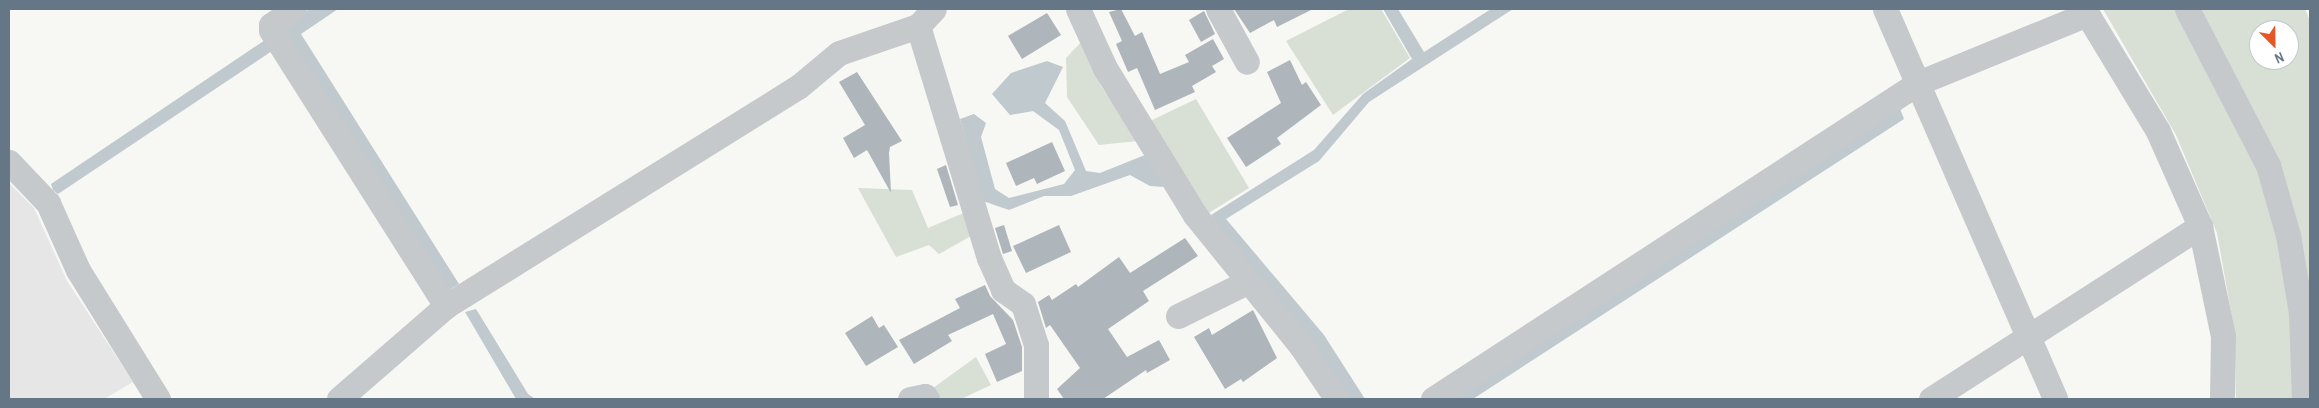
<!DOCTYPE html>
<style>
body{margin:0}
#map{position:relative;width:2319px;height:408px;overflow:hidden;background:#f7f7f4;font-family:"Archivo Narrow",sans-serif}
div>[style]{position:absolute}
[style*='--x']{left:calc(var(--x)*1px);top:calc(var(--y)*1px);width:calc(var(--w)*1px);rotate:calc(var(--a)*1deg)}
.built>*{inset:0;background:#e5e6e5}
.green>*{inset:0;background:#d8dfd5}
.water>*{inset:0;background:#bfc9ce}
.building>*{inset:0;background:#aeb5bb}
.minor>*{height:25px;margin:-12.5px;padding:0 12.5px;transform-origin:12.5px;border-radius:12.5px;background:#c5c9cc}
span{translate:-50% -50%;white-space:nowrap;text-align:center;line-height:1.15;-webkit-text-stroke:5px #fff;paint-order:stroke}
.frame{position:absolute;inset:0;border:10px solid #657686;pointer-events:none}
.north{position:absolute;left:2249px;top:20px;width:50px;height:50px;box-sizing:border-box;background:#fff;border:1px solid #c1c8cf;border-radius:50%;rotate:157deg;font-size:14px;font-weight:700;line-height:20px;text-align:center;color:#657686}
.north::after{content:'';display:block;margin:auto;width:18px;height:22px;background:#e65725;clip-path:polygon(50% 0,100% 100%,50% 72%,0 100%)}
</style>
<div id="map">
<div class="built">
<i style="clip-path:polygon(9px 183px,34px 208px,67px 281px,133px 382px,104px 399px,9px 399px)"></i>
</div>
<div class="green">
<i style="clip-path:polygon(1349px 9px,1381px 9px,1410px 58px,1333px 115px,1286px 41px)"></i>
<i style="clip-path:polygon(evenodd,2103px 9px,2305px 9px,2310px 21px,2310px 399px,2236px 399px,2235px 334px,2217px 233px,2176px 135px,2103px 9px,2259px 30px,2289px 30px,2289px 60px,2259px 60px,2259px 30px)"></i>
<i style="clip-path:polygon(1084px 39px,1101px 86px,1138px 141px,1099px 145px,1067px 97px,1066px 58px)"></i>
<i style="clip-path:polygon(1196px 99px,1249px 188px,1207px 214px,1148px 122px)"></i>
<i style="clip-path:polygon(858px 188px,912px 190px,928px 228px,966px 212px,971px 236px,939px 254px,929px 245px,896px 257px)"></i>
<i style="clip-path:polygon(976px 357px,991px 385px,961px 399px,938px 399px,933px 388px)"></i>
</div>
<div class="water">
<i style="clip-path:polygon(310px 9px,338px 9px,301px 34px,459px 284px,449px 290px,284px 33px,285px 25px)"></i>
<i style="clip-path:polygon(1383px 9px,1398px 9px,1424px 52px,1491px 9px,1513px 9px,1369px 102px,1319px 161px,1226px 219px,1324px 335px,1365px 399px,1348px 399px,1211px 215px,1314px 150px,1363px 94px,1412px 59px)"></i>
<i style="clip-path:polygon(265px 40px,272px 51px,58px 194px,53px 190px,51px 184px)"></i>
<i style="clip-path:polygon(1047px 61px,1063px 67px,1045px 103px,1065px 121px,1086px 171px,1100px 173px,1145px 155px,1164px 187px,1150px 186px,1130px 175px,1071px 196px,1044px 196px,1009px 210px,983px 201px,960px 119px,974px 114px,986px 123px,981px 137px,995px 189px,1009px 198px,1064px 184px,1075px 170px,1059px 130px,1033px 111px,1010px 115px,992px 94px,1011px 73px)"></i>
<i style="clip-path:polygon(1899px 106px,1904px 119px,1473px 399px,1447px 399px)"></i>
<i style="clip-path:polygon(476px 309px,528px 394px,535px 399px,516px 399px,465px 312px)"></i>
</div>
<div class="building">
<i style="clip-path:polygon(1121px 9px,1135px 36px,1142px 32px,1160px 74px,1189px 62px,1185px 55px,1213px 39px,1224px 59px,1212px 66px,1216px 72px,1192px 86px,1195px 92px,1155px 110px,1137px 68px,1128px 72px,1116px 44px,1122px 41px,1109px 12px)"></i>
<i style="clip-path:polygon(1234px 9px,1313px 9px,1277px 27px,1274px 20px,1250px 33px)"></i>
<i style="clip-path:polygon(1204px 11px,1215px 34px,1201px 42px,1189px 20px)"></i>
<i style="clip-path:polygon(1047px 13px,1061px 35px,1022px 59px,1008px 36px)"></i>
<i style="clip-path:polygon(1290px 60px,1302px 85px,1306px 82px,1321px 105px,1277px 138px,1281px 144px,1246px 167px,1227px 138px,1281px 103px,1267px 72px)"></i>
<i style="clip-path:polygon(857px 72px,902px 141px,890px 147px,889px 153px,891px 193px,867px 150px,854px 158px,843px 138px,865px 125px,839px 82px)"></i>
<i style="clip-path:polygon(1052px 142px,1065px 171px,1037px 184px,1034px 178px,1016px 186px,1006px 163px)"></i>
<i style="clip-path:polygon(946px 165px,958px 205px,950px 207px,937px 169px)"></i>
<i style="clip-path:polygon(1004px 225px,1012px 251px,1003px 254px,995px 228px)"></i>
<i style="clip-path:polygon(1059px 225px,1071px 252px,1026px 273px,1013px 246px)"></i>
<i style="clip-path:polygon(1185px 238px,1198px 256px,1143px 291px,1149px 301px,1108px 329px,1127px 357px,1159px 340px,1170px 360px,1147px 373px,1146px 370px,1103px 399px,1064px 399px,1057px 389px,1080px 368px,1050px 325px,1046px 328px,1038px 302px,1049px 295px,1052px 300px,1076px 284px,1078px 287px,1119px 257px,1130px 273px)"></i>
<i style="clip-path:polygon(985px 285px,990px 296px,1013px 320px,1022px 347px,1022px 371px,997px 382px,985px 354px,1006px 344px,993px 314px,948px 335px,952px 341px,914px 364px,899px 340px,960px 308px,955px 299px)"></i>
<i style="clip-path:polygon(1253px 310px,1277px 358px,1243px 382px,1241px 379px,1225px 389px,1194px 337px,1209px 328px,1212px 335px)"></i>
<i style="clip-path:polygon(872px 316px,879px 328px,884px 325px,898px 347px,866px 366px,845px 333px)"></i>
</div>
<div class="minor">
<i style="--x:294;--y:9;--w:28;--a:145"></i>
<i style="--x:271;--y:25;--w:5;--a:90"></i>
<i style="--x:271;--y:30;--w:327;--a:57.6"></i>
<i style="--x:1078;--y:9;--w:65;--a:65.4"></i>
<i style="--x:1105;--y:68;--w:172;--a:58.5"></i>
<i style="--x:1195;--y:215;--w:169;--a:51"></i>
<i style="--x:1301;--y:346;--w:64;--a:55.8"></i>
<i style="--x:1218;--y:9;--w:60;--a:61.3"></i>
<i style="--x:1885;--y:9;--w:425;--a:66.4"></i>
<i style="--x:2187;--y:9;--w:176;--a:62.6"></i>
<i style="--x:2268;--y:165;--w:73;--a:74.1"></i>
<i style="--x:2288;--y:235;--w:79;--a:80.5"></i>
<i style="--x:2301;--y:313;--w:86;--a:88"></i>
<i style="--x:918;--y:26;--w:243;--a:73"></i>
<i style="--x:989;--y:258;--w:35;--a:66"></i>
<i style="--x:1003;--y:290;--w:24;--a:35"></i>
<i style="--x:1023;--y:304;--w:43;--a:72.4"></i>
<i style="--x:1036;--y:345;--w:54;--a:90"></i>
<i style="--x:9;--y:162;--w:57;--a:46.4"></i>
<i style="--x:48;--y:203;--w:73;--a:65.9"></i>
<i style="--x:78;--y:270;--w:152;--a:58.2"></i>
<i style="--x:2200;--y:226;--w:112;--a:78.2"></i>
<i style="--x:2223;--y:336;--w:63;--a:90.9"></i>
<i style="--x:1178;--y:316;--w:79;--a:-26.2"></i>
<i style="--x:339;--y:399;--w:142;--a:-41"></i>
<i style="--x:446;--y:306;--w:415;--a:-31.9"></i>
<i style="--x:798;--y:87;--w:53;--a:-39.7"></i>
<i style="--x:839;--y:53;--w:83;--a:-18.9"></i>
<i style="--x:918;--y:26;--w:23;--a:-47"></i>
<i style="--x:910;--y:399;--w:15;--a:-11"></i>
<i style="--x:925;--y:396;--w:4;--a:56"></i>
<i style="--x:1433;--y:399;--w:579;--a:-33.09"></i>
<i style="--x:1918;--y:83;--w:183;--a:-22.2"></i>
<i style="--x:1931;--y:399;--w:320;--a:-32.7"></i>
<i style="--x:2200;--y:226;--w:104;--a:-113.9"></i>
<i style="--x:2158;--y:131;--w:143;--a:-121.2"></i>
</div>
<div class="frame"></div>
<div class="north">N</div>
</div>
